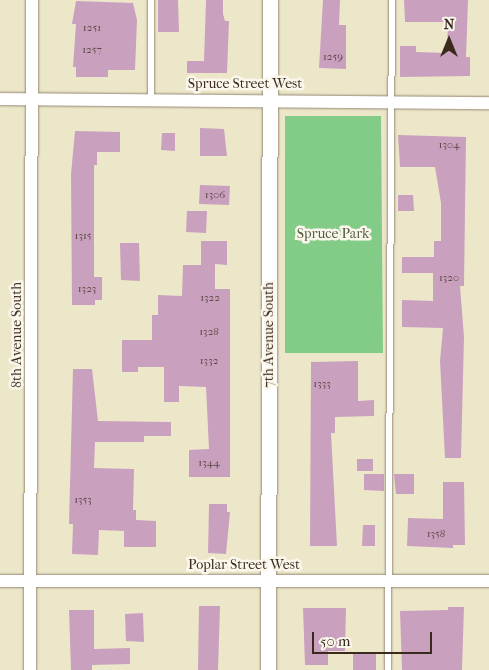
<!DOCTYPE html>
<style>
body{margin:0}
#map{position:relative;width:489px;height:670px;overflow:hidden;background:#ede7ca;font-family:"IM FELL French Canon",serif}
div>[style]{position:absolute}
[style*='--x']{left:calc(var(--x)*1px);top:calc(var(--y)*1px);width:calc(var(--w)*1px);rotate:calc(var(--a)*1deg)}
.green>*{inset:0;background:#83cc88}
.building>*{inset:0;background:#c9a0bd}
.roads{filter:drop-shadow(0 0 1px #948874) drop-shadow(0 0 1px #948874)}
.service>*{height:6px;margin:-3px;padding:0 3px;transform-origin:3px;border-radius:3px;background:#fff}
.minor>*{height:12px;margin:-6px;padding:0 6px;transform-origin:6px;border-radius:6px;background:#fff}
.tertiary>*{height:15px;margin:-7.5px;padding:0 7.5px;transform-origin:7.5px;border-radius:7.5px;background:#fff}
span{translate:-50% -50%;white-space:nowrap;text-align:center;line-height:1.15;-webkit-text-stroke:5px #fbf7ec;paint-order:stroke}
.number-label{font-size:11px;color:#5e4846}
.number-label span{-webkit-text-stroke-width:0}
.street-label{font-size:14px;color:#3b2a1e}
.park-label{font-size:14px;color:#515b3e}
.north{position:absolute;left:424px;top:15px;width:50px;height:50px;-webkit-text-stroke:4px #fbf7ec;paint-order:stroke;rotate:0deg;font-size:14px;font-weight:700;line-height:20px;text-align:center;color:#3b2a1e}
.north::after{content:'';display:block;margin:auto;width:18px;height:22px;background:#3b2a1e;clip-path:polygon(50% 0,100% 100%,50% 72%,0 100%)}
.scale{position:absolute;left:312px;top:632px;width:120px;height:22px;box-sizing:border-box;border:2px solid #3b2a1e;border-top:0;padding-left:6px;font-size:15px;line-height:18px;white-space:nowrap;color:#3b2a1e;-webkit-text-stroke:4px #fbf7ec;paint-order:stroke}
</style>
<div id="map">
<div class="green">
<i style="clip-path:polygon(285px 116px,381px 116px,383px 353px,285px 353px)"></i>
</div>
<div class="building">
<i style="clip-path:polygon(158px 0,178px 0,179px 32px,158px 32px)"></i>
<i style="clip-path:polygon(206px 0,223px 0,223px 14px,225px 21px,229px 21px,227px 73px,187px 73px,187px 61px,204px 61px)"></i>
<i style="clip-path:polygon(323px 0,340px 0,339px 25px,346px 25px,346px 69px,319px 68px)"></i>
<i style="clip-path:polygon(404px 0,468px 0,466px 57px,470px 57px,470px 76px,400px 77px,400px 46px,416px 46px,416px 52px,447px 53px,448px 22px,405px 22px)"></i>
<i style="clip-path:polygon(76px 1px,133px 3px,137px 20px,135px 70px,108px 70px,108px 77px,76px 77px,76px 67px,73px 67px,76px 24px,72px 24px)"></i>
<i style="clip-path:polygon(200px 128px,224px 129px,227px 156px,200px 156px)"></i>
<i style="clip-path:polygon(75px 131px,120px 132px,120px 152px,97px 152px,97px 165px,94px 165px,94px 277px,102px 277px,102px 300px,95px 300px,95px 305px,72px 305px,71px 174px)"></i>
<i style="clip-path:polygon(162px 133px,175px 133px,175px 151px,161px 150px)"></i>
<i style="clip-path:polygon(398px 135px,466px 137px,464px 286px,460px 286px,464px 337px,461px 458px,445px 458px,440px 361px,443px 328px,402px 327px,402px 300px,433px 301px,433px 273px,402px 273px,402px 257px,434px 257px,434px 241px,441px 241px,441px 203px,435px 167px,400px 167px)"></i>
<i style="clip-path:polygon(200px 185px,230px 186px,229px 205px,199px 204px)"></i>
<i style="clip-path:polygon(398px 195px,413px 195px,414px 211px,398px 211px)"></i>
<i style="clip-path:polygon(187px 211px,207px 211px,206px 233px,186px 232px)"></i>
<i style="clip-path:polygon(201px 241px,227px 241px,227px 265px,215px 264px,215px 289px,230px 289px,230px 477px,189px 477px,189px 450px,209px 449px,206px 387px,179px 386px,179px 402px,164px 402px,164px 367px,138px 367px,138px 372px,122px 372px,122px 340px,152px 340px,152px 315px,158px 315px,158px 295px,182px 296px,183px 265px,201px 265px)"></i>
<i style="clip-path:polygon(120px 243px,139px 243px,140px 281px,121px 280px)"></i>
<i style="clip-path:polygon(358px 361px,358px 401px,374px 400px,374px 416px,335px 417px,335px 433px,331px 433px,337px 546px,310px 546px,311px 362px)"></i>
<i style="clip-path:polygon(73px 369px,92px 369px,98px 421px,171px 422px,171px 436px,144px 436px,144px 442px,95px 442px,94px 468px,134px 469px,133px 510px,136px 510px,136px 520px,156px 521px,156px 547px,124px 547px,124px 531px,99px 530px,98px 555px,72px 554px,73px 524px,69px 524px)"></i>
<i style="clip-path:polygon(357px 459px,373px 459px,373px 471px,357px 471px)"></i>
<i style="clip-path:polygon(364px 474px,384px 474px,384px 491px,364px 490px)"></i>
<i style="clip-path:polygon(394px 474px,414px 474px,414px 494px,396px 494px)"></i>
<i style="clip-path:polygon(443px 482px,464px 482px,465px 545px,453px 545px,453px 548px,407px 546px,408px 518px,443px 519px)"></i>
<i style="clip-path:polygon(209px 504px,227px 504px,227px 512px,230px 512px,226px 554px,208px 553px)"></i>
<i style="clip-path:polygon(363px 525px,375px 525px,375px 546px,362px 546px)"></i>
<i style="clip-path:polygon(199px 606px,220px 606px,218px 670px,198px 670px)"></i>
<i style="clip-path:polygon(448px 607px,464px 607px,462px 670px,402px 670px,400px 611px,448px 610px)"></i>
<i style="clip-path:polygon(303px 608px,346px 608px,345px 651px,328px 651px,328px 665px,305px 665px)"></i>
<i style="clip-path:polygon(69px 610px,94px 610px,94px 649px,130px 648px,130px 664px,92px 665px,92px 670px,71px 670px)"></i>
<i style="clip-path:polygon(143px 613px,144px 642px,126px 641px,125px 614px)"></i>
<i style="clip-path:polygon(353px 652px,376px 652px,376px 670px,353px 670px)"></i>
</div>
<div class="roads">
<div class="service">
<i style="--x:151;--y:0;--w:99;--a:90"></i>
<i style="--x:388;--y:670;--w:670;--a:-89.66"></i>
</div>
<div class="minor">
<i style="--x:0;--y:99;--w:489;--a:0.5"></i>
<i style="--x:0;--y:581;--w:489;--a:0"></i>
<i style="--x:30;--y:670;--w:670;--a:-89.83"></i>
</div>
<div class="tertiary">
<i style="--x:268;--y:670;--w:670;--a:-89.83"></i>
</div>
</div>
<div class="number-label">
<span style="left:92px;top:28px">1251</span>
<span style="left:92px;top:50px">1257</span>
<span style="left:333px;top:57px">1259</span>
<span style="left:449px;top:145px">1304</span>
<span style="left:215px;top:195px">1306</span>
<span style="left:83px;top:236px">1315</span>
<span style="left:449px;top:278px">1320</span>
<span style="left:87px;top:289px">1323</span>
<span style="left:210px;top:298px">1322</span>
<span style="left:209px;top:332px">1328</span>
<span style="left:209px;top:361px">1332</span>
<span style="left:322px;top:384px">1333</span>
<span style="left:209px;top:463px">1344</span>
<span style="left:83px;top:500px">1353</span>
<span style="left:436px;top:534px">1358</span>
</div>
<div class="street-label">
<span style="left:245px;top:84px">Spruce Street West</span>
<span style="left:17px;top:335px;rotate:-90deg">8th Avenue South</span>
<span style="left:269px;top:335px;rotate:-90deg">7th Avenue South</span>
<span style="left:244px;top:565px">Poplar Street West</span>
</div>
<div class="park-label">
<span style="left:333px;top:234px">Spruce Park</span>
</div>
<div class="north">N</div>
<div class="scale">50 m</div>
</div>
